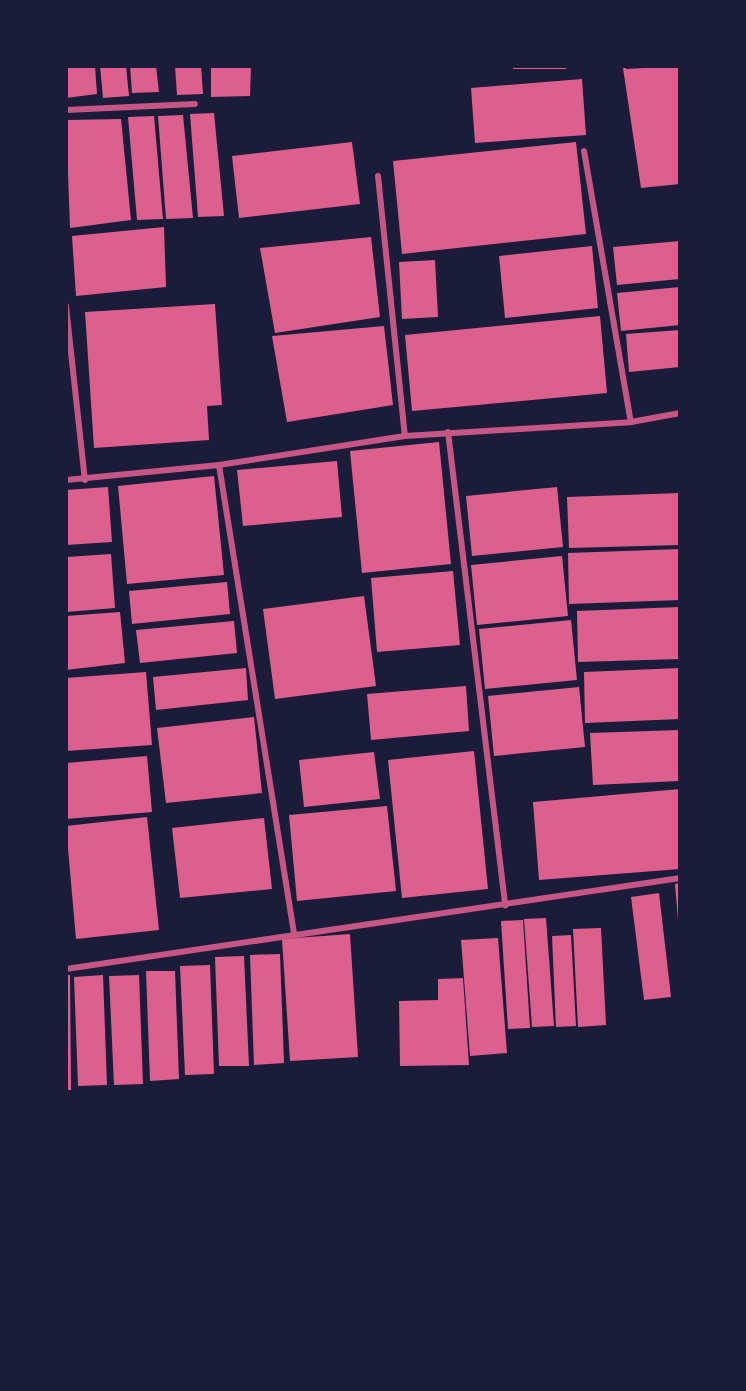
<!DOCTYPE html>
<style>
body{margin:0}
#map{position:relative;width:746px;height:1391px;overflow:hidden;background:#1b1b3a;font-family:"Work Sans",sans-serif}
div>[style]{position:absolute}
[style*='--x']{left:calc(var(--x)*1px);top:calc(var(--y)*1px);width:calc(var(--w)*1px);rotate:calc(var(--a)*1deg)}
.building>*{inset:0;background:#dd5f8e}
.minor>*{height:6px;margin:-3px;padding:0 3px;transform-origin:3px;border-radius:3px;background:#c65784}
span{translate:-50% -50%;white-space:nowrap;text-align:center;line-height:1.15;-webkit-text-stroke:4.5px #1b1b3a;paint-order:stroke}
.frame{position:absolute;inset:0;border:68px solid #1b1b3a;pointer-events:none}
</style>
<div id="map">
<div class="building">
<i style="clip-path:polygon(66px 66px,95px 66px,97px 94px,66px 98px)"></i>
<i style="clip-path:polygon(100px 66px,126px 66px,129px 96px,103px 98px)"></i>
<i style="clip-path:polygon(130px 66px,156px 66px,159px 92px,132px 93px)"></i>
<i style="clip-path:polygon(175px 66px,201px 66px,203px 94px,177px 95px)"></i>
<i style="clip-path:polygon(211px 66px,251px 66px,250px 96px,211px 97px)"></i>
<i style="clip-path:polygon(513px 66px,566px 66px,566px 69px,513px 69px)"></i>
<i style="clip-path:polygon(573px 66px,626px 66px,626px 69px,680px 66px,680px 184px,641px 188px,623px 68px)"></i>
<i style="clip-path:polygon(582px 79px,586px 135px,475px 143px,471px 88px)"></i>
<i style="clip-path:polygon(214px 113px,224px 216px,198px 217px,190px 114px)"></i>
<i style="clip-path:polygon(183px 115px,193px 218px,166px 219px,158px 116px)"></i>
<i style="clip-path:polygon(154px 116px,163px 219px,137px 220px,128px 117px)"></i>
<i style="clip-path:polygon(121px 119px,131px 220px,70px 228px,66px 120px)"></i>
<i style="clip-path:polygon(352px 142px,360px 204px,239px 218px,232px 156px)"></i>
<i style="clip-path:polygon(576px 142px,586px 234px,402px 254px,393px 161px)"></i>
<i style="clip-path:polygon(164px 227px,166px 287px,76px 296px,72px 236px)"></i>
<i style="clip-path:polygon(371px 237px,380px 317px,275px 333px,260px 248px)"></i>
<i style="clip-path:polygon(680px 241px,680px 279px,617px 285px,613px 247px)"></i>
<i style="clip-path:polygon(592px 246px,598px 308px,505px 318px,499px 256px)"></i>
<i style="clip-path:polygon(435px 260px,438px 317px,402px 319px,399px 262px)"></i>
<i style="clip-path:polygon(680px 287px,680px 325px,621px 331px,617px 293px)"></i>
<i style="clip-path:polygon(215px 304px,222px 405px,207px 406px,209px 440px,94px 448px,85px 312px)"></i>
<i style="clip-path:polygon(600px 316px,607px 393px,412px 411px,405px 335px)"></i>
<i style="clip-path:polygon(384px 326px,393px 405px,287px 422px,272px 336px)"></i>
<i style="clip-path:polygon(680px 330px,680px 367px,629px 372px,626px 334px)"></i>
<i style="clip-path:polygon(439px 442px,451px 564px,362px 573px,350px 451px)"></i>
<i style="clip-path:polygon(337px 461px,342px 517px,243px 526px,237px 470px)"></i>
<i style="clip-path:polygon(214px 476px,224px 575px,127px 584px,118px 486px)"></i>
<i style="clip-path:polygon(108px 487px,112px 542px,66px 545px,66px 490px)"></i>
<i style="clip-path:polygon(557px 487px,563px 547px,472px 556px,466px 496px)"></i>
<i style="clip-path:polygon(680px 493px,680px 545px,569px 548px,567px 497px)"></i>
<i style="clip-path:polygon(680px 549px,680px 600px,569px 604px,568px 553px)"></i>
<i style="clip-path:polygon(111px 554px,115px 608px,66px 612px,66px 557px)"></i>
<i style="clip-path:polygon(562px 556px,568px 616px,477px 625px,471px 565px)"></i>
<i style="clip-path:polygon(453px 571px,460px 645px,377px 652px,371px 578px)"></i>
<i style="clip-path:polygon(227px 582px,230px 614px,132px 624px,129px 591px)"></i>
<i style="clip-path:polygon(364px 596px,376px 686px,275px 699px,263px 609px)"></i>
<i style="clip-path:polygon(680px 607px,680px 659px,578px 662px,577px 611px)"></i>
<i style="clip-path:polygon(120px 612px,125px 663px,66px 670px,66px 616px)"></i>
<i style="clip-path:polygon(571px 620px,577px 680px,485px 689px,479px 629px)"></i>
<i style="clip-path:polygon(234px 621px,237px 653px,140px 663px,136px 630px)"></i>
<i style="clip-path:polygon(246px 668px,248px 700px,156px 710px,153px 677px)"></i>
<i style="clip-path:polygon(680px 668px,680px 719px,585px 723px,584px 672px)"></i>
<i style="clip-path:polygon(146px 672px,152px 745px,66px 751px,66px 678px)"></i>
<i style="clip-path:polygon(466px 686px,469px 731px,371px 740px,367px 694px)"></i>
<i style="clip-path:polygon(579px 687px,585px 747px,494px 756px,488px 696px)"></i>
<i style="clip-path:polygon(254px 717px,262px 793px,166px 803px,157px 728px)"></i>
<i style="clip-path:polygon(680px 730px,680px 781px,593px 785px,590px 733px)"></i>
<i style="clip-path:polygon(474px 751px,488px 889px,402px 898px,388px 760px)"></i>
<i style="clip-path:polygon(374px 752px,380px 799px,304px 807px,299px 760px)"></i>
<i style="clip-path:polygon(147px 756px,152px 812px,66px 819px,66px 763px)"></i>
<i style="clip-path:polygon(680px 789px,680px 869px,539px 880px,533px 802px)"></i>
<i style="clip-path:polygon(387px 806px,396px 891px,297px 901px,289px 815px)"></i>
<i style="clip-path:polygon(147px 817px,159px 930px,76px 939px,66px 826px)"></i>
<i style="clip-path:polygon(264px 818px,272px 889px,180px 898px,172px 828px)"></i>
<i style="clip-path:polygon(680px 883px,680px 920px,678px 920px,675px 884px)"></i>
<i style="clip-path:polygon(659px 893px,671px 997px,644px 1000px,631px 897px)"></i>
<i style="clip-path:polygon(546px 918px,554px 1026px,532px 1027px,524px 919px)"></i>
<i style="clip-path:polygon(523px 920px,530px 1028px,508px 1029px,501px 921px)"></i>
<i style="clip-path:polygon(601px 928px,606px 1025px,578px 1027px,573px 929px)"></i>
<i style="clip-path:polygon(350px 934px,358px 1057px,290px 1061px,282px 939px)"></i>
<i style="clip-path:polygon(571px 935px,576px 1026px,556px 1027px,552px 936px)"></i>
<i style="clip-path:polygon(498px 938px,507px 1053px,470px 1056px,461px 940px)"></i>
<i style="clip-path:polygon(280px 954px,284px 1063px,254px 1065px,250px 955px)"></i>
<i style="clip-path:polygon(244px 956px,249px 1066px,219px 1066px,215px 957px)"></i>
<i style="clip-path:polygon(210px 965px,214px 1074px,185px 1075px,180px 966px)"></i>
<i style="clip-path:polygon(146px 971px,175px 971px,179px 1079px,150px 1081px)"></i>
<i style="clip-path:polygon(66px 975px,70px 975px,71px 1090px,66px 1090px)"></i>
<i style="clip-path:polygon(103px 975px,107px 1085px,78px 1086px,74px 977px)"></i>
<i style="clip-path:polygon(139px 975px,143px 1084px,114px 1085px,109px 976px)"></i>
<i style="clip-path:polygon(463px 978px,469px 1065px,400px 1066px,399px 1001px,438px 1000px,438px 979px)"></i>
</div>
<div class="minor">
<i style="--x:66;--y:110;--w:129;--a:-2.7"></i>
<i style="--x:584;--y:151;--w:275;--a:80.2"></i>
<i style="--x:378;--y:176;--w:261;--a:84.1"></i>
<i style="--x:66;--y:306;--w:175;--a:83.8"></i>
<i style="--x:448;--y:432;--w:477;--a:83.1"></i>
<i style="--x:219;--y:465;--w:473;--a:80.9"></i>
<i style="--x:66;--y:480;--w:154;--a:-5.6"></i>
<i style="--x:219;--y:465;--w:188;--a:-8.9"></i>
<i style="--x:405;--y:436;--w:226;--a:-3.5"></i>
<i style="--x:631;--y:422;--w:50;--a:-10.4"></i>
<i style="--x:66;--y:969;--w:621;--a:-8.43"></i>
</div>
<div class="frame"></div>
</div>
